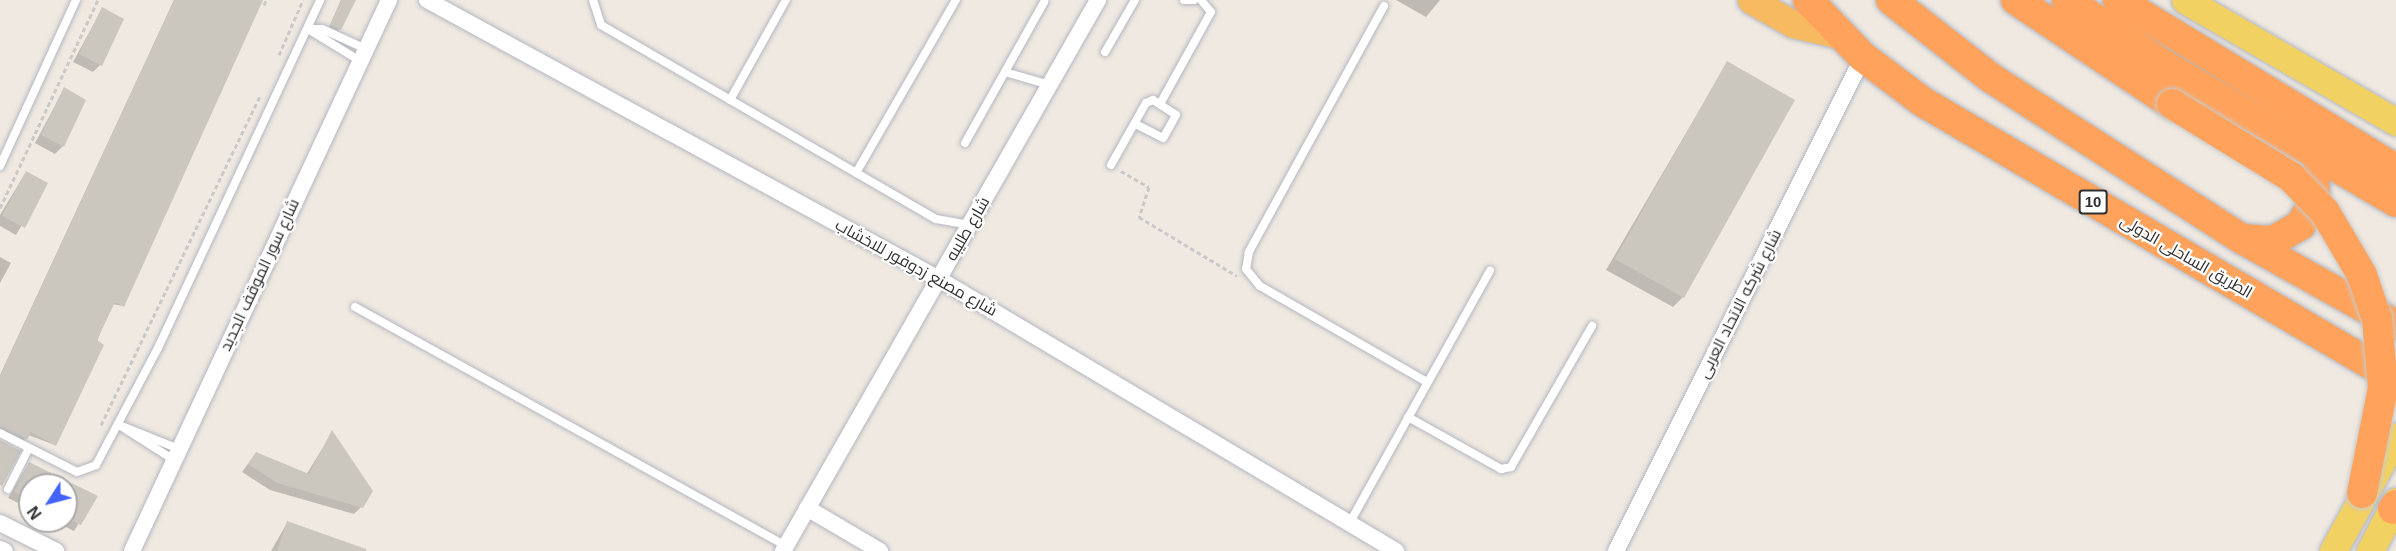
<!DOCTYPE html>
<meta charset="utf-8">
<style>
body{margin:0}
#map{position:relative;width:2396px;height:551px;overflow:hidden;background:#efe9e1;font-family:Helvetica,Cairo,sans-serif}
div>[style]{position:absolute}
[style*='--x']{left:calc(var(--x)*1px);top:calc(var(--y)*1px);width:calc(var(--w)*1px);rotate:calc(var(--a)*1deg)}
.shadow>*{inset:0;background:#0003}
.building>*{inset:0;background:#cbc7bf}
.path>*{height:3px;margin-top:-1.5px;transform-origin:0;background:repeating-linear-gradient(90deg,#c9c9c9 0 4.5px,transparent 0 7.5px)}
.roads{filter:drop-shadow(0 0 2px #b4b7c1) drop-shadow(0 0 2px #b4b7c1)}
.service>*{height:8px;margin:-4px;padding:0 4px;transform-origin:4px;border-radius:4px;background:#fff}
.minor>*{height:16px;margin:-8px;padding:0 8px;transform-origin:8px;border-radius:8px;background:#fff}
.primary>*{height:27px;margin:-13.5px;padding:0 13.5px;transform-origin:13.5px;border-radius:13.5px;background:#f2d163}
.trunk>*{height:27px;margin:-13.5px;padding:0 13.5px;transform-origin:13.5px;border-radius:13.5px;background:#f8ba60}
.motorway>*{height:30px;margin:-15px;padding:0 15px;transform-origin:15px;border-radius:15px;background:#ffa35c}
.bridges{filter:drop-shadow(0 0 2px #c9c9c9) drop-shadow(0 0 2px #c9c9c9)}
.motorway-bridge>*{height:30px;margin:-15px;padding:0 15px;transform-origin:15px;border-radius:15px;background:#ffa35c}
span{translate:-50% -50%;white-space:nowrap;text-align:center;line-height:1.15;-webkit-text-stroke:4.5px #fff;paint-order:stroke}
.shield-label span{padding:2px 4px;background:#fff;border:2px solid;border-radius:4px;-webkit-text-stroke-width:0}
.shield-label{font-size:15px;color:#2e2e2e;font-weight:700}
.street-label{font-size:16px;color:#2e2e2e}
.north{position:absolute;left:18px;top:473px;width:60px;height:60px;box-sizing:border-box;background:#fff;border:2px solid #ababab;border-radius:50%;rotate:234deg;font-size:16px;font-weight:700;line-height:24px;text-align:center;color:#2e2e2e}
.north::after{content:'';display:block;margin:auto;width:21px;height:27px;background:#4264fb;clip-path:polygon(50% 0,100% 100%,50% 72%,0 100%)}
</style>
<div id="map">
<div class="shadow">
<i style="clip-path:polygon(174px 0,262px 0,123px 306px,112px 304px,55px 445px,28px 435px,23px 441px,0 430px,0 375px)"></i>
<i style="clip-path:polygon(341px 0,355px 0,338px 31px,329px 27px)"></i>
<i style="clip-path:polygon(1396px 0,1440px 0,1426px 17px)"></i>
<i style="clip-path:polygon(102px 9px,100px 65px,93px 72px,73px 62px)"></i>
<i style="clip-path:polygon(1727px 63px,1683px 297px,1673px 307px,1606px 270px)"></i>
<i style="clip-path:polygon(64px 89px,63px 146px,55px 154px,35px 143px)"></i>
<i style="clip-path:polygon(26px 172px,46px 184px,16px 235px,0 226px,0 215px)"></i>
<i style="clip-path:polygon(0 257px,11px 263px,0 283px)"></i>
<i style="clip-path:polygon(332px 433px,361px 507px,354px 514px,270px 490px,242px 472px,256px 453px,306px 475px)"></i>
<i style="clip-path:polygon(29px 463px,96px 496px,74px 531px,54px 521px,66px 521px,66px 485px,30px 485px,30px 509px,8px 498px)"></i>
<i style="clip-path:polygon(287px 523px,367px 551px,271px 551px)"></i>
</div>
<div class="building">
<i style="clip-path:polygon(174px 0,263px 0,124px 307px,115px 302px,97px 340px,104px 345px,56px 446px,31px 432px,27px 440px,0 427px,0 376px)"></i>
<i style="clip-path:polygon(341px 0,356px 0,341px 30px,330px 25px)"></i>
<i style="clip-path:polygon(102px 7px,124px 19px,102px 66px,79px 54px)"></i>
<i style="clip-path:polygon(1727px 61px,1795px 100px,1684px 298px,1615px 259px)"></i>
<i style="clip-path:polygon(64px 87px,86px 100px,64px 147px,41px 135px)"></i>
<i style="clip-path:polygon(26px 171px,48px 183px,25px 228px,2px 216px)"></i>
<i style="clip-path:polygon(332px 430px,373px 491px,363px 508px,277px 483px,248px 464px,256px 452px,309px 474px)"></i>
<i style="clip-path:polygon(0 440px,21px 451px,2px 486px,0 485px)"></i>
<i style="clip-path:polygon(29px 462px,98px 496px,81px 525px,66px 518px,66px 485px,30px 485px,30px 500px,14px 492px)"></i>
<i style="clip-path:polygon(287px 521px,366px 549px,366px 551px,277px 551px)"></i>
</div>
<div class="path">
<i style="--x:264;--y:5;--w:5;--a:-68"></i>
<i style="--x:279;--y:55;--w:60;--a:-66.4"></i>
<i style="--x:1121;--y:171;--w:32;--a:30"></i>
<i style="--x:1149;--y:187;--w:32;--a:108"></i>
<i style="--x:1139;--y:217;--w:114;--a:31"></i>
<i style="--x:0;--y:208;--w:230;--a:-64.8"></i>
<i style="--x:101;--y:425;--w:365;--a:-64.2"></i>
</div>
<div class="roads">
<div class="service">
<i style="--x:593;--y:0;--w:26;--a:72"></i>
<i style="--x:601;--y:25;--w:387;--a:30.1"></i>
<i style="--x:936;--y:219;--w:35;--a:10"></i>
<i style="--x:1184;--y:0;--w:10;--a:0"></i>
<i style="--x:1384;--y:6;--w:281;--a:118.8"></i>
<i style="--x:1249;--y:252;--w:17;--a:100"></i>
<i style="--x:1246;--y:269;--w:22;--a:51"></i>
<i style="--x:1260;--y:286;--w:193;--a:29.9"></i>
<i style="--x:308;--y:29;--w:14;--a:0"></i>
<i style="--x:322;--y:29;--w:48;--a:24.4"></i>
<i style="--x:308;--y:29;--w:61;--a:31.6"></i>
<i style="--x:1105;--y:52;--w:60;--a:-60"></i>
<i style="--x:1005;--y:72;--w:47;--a:16.1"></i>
<i style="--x:730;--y:100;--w:115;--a:-60.8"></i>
<i style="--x:1160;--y:104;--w:105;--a:-61"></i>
<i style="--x:1211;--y:12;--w:16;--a:-130"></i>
<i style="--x:965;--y:143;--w:162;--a:-60.7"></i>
<i style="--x:1111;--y:165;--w:71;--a:-60.6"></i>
<i style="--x:1146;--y:103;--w:8;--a:-23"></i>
<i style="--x:1153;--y:100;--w:27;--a:33"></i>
<i style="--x:1176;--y:115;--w:26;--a:119"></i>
<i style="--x:1163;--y:138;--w:31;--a:-153"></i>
<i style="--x:0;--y:166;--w:183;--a:-65.4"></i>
<i style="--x:856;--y:173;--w:200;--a:-60"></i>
<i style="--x:355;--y:307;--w:493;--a:29"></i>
<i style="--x:1408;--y:417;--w:107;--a:29.2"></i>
<i style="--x:1501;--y:469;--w:10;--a:-11"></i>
<i style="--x:1511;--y:467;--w:163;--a:-60.1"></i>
<i style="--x:119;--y:425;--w:65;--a:32.5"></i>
<i style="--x:119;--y:425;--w:65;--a:21.8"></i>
<i style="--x:0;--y:433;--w:86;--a:26.9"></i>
<i style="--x:77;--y:472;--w:20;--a:-20"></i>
<i style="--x:96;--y:465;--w:132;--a:-62.1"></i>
<i style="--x:158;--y:348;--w:384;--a:-65"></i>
<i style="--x:8;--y:489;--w:46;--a:-62.9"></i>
<i style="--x:1349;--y:524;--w:290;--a:-60.9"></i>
</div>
<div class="minor">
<i style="--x:427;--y:0;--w:583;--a:28.59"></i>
<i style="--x:939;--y:279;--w:532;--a:30.76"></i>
<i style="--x:807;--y:508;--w:85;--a:30.5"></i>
<i style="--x:0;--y:523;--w:63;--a:26.6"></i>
<i style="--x:0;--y:549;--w:5;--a:22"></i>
<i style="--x:132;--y:551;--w:608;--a:-64.99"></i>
<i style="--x:783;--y:551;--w:635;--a:-60.24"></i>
<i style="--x:1616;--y:551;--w:552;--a:-63.43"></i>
</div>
<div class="primary">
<i style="--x:2185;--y:0;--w:244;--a:30"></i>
<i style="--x:2333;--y:551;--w:131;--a:-61.3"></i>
<i style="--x:2370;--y:551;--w:56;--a:-62.5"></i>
</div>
<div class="trunk">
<i style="--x:1751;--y:0;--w:48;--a:29.7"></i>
<i style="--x:1793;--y:24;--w:48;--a:13.2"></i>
</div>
<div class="motorway">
<i style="--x:1808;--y:0;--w:79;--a:46"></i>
<i style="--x:1863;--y:57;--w:75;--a:36.9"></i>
<i style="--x:1923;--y:102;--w:548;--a:30.35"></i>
<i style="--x:1891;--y:0;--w:127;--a:38"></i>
<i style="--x:1991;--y:78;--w:298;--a:32.7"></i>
<i style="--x:2242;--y:239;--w:176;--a:29.2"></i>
<i style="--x:2016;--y:0;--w:187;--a:33.7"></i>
<i style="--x:2067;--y:0;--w:113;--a:33.8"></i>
<i style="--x:2161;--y:63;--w:273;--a:30.6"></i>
<i style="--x:2118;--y:0;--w:325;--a:31.3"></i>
<i style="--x:2243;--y:239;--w:30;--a:4"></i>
<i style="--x:2273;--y:241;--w:32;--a:-30"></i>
<i style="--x:2301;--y:225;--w:31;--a:-63"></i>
<i style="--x:2315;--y:197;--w:19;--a:-93"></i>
<i style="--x:2393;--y:509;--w:5;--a:-53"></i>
</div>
</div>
<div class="bridges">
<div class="motorway-bridge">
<i style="--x:2172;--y:104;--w:140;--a:31.5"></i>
<i style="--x:2291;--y:177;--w:49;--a:45.8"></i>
<i style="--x:2325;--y:212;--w:73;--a:59.6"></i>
<i style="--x:2362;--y:275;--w:46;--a:71.2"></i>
<i style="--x:2377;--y:319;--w:69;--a:85"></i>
<i style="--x:2383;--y:388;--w:107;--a:101.3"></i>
</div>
</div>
<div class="shield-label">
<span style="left:2093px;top:202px">10</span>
</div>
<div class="street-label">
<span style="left:968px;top:229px;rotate:-60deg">شارع طليبه</span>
<span style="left:2186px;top:257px;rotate:30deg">الطريق الساحلى الدولى</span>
<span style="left:916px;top:268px;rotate:29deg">شارع مصنع زدوفور للاخشاب</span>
<span style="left:260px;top:275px;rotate:-65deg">شارع سور الموقف الجديد</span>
<span style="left:1740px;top:304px;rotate:-63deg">شارع شركه الاتحاد العربى</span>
</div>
<div class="north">N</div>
</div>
